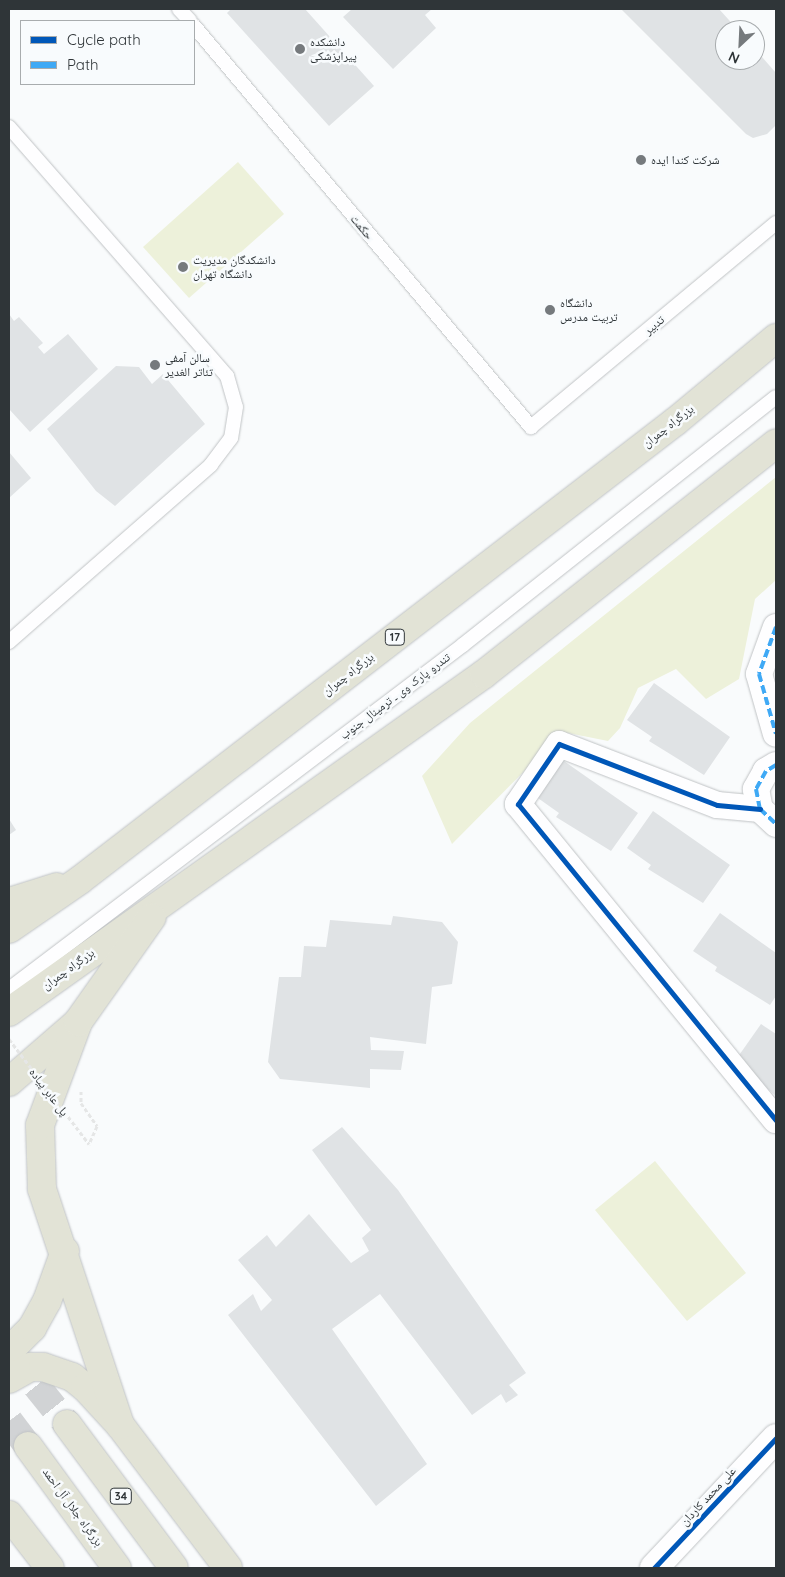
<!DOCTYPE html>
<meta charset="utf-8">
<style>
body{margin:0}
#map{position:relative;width:785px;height:1577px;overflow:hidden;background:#f9fbfc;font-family:Quicksand,"Noto Naskh Arabic",sans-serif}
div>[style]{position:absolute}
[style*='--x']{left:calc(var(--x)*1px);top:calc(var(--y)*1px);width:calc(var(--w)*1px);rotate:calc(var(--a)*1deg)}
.green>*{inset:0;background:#edf1da}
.building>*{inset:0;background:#e0e3e5}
.trunk-tunnel>*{height:28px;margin-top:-14px;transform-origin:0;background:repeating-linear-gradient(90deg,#d1d3d5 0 28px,transparent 0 42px)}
.path>*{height:3px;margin-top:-1.5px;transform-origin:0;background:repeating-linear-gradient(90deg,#e5e6e6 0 4px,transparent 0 6.5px)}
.roads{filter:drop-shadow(0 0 1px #c0c3c5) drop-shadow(0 0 1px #c0c3c5)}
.service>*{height:14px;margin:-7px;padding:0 7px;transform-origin:7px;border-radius:7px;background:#fefeff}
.minor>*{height:26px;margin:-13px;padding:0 13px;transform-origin:13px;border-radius:13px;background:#fefeff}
.tertiary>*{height:28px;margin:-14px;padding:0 14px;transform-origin:14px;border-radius:14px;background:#fefeff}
.trunk>*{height:28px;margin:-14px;padding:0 14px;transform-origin:14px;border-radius:14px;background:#e2e3d6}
.path-bridge>*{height:3px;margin-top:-1.5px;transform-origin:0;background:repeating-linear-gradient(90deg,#e5e6e6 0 4px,transparent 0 6.5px)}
.quiet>*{height:4px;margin-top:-2px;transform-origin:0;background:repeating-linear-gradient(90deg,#3fa9f5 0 8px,transparent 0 12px)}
.cycleway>*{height:5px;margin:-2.5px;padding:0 2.5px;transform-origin:2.5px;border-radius:2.5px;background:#0057b8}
.dots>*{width:14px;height:14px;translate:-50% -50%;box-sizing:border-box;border:2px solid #f8fbfd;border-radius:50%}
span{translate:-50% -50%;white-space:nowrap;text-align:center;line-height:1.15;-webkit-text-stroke:5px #f8fbfd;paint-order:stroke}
.shield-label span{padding:1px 4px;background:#f8fbfd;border:1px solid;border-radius:4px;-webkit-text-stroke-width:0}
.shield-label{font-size:11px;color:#2f3538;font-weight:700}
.poi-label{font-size:12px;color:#2f3538}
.left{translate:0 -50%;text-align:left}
.street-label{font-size:12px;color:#2f3538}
.frame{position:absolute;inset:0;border:10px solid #2f3538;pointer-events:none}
.legend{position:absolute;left:20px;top:20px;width:175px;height:65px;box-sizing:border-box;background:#f8fbfd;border:1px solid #a8acae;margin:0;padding:6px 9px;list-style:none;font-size:15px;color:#2f3538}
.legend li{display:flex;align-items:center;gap:10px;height:25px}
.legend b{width:25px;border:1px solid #a8acae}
.north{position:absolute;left:715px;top:20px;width:50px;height:50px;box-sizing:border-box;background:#f8fbfd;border:1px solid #a8acae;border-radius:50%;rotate:205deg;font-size:14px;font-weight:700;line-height:20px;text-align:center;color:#2f3538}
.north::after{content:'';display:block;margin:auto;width:18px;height:22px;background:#767a7d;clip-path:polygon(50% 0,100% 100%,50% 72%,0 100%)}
</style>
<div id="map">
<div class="green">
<i style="clip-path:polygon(238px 162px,284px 214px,189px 298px,143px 247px)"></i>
<i style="clip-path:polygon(776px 477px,776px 580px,755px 599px,739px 679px,706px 699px,676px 669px,638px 688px,620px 728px,608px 741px,563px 732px,452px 844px,422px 776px,470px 723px)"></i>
<i style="clip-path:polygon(655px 1161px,746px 1273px,687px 1321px,595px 1210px)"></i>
</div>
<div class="building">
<i style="clip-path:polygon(231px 9px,305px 9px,374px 86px,329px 126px,227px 13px)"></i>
<i style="clip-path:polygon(352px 9px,432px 9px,425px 15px,436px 28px,393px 69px,343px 17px)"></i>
<i style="clip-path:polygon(621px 9px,719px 9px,738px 30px,725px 30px,725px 60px,755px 60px,755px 49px,776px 73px,776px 125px,767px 134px,753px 138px,746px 134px)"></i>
<i style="clip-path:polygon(9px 314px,14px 321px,19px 317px,43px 343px,38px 347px,44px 354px,68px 334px,98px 369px,30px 432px,9px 409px)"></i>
<i style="clip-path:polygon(116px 366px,139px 367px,152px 384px,163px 374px,205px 424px,115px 506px,96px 491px,47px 429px)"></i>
<i style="clip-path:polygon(9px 452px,31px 478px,9px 498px)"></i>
<i style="clip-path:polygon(654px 683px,730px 737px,704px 775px,649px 741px,652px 737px,627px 720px)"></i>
<i style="clip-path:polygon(561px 759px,638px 813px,611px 851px,556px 817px,559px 813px,535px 796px)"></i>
<i style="clip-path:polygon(653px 811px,730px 865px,703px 903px,648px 869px,651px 865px,627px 848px)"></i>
<i style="clip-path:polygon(9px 819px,16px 830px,9px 835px)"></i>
<i style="clip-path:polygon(720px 913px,776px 953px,776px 996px,770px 1005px,715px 971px,717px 967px,693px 951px)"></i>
<i style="clip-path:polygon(393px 916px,442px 922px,458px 942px,452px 984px,432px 987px,426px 1044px,370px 1037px,371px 1050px,404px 1051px,401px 1070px,370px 1069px,370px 1088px,280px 1079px,268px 1062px,279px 977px,301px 977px,304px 946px,326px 947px,330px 920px,391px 925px)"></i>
<i style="clip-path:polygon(761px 1024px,776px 1034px,776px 1096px,735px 1061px)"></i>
<i style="clip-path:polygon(342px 1127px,398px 1190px,526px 1373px,509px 1385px,518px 1395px,506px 1403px,501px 1394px,472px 1415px,380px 1294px,332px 1329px,427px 1464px,376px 1506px,228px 1315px,253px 1294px,261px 1311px,272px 1300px,238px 1260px,267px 1235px,276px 1247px,309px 1214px,351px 1263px,369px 1251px,362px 1238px,371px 1230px,312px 1150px)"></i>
</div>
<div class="trunk-tunnel">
<i style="--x:10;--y:1353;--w:91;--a:51.2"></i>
<i style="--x:9;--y:1421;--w:31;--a:53"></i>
</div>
<div class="path">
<i style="--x:81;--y:1091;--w:12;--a:90"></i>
<i style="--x:81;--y:1103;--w:28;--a:55"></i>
<i style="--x:97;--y:1126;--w:20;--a:114"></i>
</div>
<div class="roads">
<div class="service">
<i style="--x:179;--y:9;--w:16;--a:47"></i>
<i style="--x:194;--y:26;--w:524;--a:49.96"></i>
<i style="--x:531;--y:427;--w:319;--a:-39.8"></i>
<i style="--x:9;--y:127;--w:331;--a:48.8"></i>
<i style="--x:227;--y:376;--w:32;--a:74"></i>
<i style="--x:236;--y:407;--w:31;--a:99"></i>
<i style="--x:231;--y:438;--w:34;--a:127"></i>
<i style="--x:211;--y:465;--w:269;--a:138.8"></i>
<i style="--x:9;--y:989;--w:570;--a:-37.15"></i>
<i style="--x:463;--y:645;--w:399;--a:-38.4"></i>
</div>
<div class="minor">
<i style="--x:776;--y:627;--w:50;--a:109.9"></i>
<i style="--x:759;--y:674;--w:62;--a:74.2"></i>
<i style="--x:776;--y:765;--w:12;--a:149"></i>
<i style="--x:766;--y:771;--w:21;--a:119"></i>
<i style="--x:756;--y:789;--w:20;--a:79"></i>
<i style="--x:760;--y:809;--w:22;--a:43"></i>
<i style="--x:760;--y:809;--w:43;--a:-174.7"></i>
<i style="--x:717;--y:805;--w:169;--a:-158.9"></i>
<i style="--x:559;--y:744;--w:73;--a:124.3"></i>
<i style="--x:518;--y:804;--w:408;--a:50.8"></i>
</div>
<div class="tertiary">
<i style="--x:654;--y:1568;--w:178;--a:-46.8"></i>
</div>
<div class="trunk">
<i style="--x:9;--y:902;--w:50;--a:-17.4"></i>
<i style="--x:9;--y:929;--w:86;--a:-34.6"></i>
<i style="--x:80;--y:880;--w:752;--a:-37.6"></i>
<i style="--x:676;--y:421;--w:130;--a:-39.7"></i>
<i style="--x:9;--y:1012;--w:583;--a:-35.43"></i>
<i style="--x:484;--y:674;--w:372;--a:-38.3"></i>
<i style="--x:9;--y:1082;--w:90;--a:-40.9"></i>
<i style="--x:9;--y:1351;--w:33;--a:-45"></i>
<i style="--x:32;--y:1328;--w:31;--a:-61"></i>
<i style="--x:47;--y:1301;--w:53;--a:-70.2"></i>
<i style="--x:9;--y:1379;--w:25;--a:-29"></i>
<i style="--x:31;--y:1367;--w:12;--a:0"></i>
<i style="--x:43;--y:1367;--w:31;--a:19"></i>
<i style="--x:72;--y:1377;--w:16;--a:38"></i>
<i style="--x:85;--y:1387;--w:52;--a:47.4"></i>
<i style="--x:120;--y:1425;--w:179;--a:52.9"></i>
<i style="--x:67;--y:1424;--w:179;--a:53.4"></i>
<i style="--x:120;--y:1425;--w:249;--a:-108.3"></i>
<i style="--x:42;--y:1189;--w:64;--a:-91.8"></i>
<i style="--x:40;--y:1125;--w:110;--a:-69.7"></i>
<i style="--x:78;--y:1022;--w:128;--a:-54.8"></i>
<i style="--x:28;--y:1446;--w:151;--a:53.9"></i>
<i style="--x:9;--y:1515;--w:67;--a:52.3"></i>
</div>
</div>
<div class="path-bridge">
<i style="--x:9;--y:1039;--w:132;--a:52.7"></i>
</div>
<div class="quiet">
<i style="--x:776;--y:627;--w:50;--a:109.9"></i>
<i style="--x:759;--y:674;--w:62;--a:74.2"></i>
<i style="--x:776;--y:765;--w:12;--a:149"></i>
<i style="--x:766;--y:771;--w:21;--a:119"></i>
<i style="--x:756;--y:789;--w:20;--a:79"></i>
<i style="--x:760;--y:809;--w:22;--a:43"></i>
</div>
<div class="cycleway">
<i style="--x:760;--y:809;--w:43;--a:-174.7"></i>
<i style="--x:717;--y:805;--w:169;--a:-158.9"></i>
<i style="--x:559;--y:744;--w:73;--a:124.3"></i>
<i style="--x:518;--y:804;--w:408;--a:50.8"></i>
<i style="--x:654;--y:1568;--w:178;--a:-46.8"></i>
</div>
<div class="dots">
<i style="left:300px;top:49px;background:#767a7d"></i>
<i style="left:641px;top:160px;background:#767a7d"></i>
<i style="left:183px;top:267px;background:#767a7d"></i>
<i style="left:550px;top:310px;background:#767a7d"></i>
<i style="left:155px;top:365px;background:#767a7d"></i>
</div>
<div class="shield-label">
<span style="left:395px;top:637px">17</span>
<span style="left:121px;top:1496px">34</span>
</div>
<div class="poi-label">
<span class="left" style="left:310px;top:49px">دانشکده<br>پیراپزشکی</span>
<span class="left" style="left:651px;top:160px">شرکت کندا ایده</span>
<span class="left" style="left:193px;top:267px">دانشکدگان مدیریت<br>دانشگاه تهران</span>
<span class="left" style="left:560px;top:310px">دانشگاه<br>تربیت مدرس</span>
<span class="left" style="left:165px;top:365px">سالن آمفی<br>تئاتر الغدير</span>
</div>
<div class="street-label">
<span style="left:362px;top:227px;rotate:50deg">حکمت</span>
<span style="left:654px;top:325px;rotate:-40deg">تدبیر</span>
<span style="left:668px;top:426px;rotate:-38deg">بزرگراه چمران</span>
<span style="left:348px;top:674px;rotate:-38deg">بزرگراه چمران</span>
<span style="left:395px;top:696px;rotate:-37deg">تندرو پارک وی ـ ترمینال جنوب</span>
<span style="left:68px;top:969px;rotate:-36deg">بزرگراه چمران</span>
<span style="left:49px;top:1092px;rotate:53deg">پل عابر پیاده</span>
<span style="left:708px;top:1496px;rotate:-47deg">علی محمد کاردان</span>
<span style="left:73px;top:1507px;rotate:54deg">بزرگراه جلال آل احمد</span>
</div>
<div class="frame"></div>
<ul class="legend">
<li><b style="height:6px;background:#0057b8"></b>Cycle path</li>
<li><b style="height:6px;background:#3fa9f5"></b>Path</li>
</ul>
<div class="north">N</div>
</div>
